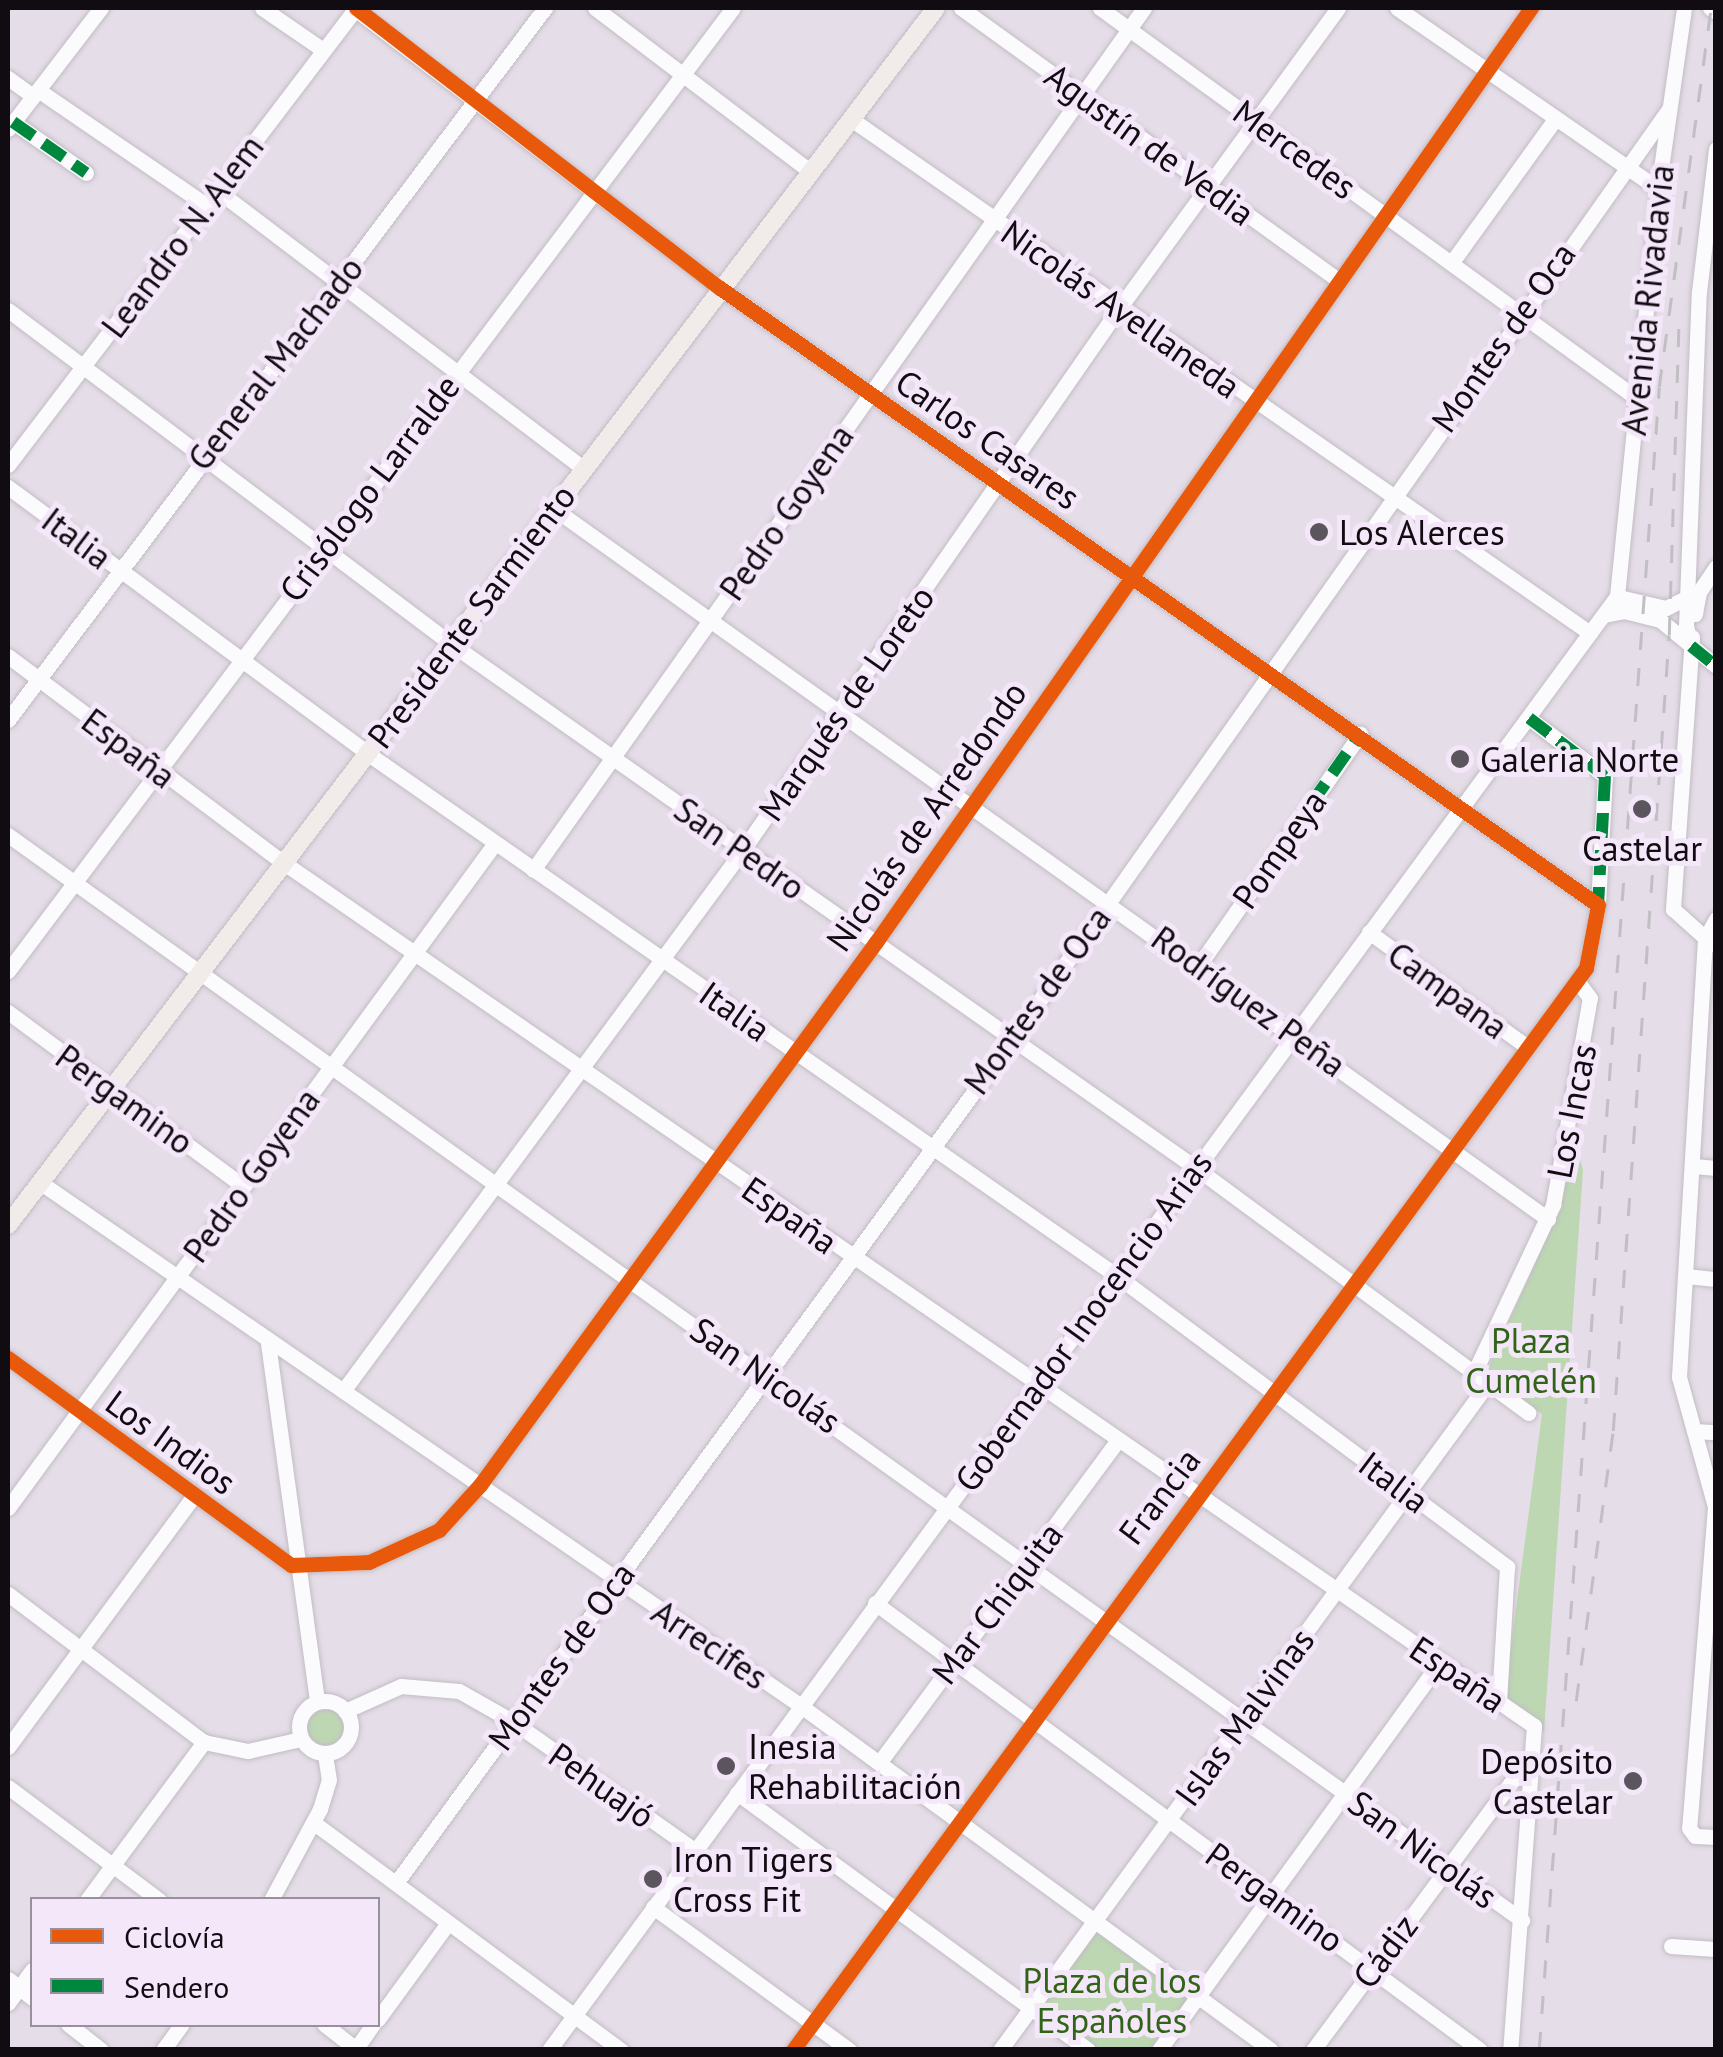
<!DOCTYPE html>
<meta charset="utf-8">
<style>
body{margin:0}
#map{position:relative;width:1723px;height:2057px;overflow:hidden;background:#e5dde8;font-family:"PT Sans",sans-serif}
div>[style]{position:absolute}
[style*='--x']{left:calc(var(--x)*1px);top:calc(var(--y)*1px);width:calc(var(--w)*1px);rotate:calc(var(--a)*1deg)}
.green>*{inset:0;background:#bdd7b3}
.round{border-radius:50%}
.roads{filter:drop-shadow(0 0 2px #c2bcc4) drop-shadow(0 0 2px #c2bcc4)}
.minor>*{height:15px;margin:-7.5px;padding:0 7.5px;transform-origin:7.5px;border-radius:7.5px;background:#fbfafc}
.minor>.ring{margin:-7.5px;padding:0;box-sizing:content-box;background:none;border:15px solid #fbfafc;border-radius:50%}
.major>*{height:18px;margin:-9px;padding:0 9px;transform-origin:9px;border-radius:9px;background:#f1ebea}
.rail>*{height:2.5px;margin-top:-1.25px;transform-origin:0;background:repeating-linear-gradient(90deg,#c1bfc3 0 18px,transparent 0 36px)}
.quiet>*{height:12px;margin-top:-6px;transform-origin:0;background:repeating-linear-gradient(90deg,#00873e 0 25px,transparent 0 37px)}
.cycleway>*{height:15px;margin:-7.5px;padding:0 7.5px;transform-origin:7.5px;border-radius:7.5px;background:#e8590c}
.dots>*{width:28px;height:28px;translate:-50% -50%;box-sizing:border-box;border:5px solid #f4e7f9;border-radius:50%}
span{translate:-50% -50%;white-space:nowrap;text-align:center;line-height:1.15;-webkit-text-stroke:10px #f4e7f9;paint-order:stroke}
.street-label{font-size:35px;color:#110c12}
.poi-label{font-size:35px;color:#110c12}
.left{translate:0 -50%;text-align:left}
.right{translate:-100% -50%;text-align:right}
.park-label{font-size:35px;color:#316417}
.frame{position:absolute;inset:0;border:10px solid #110c12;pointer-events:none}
.legend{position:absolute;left:30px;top:1897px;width:350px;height:130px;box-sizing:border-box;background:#f4e7f9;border:2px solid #998f9d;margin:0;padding:12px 18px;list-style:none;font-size:30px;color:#110c12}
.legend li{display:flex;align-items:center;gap:20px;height:50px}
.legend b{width:50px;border:2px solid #998f9d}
</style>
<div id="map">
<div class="green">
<i style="clip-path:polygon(1575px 1142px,1583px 1170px,1544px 1732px,1504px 1698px,1542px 1414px,1486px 1373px,1556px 1217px)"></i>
<i class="round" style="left:301px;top:1703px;width:48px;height:48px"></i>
<i style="clip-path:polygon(1095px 1929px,1192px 1998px,1154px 2049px,1098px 2049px,1039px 2005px)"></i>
</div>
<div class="roads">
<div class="minor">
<i style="--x:262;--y:8;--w:74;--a:34.5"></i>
<i style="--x:595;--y:8;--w:270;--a:37.2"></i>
<i style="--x:961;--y:8;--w:465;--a:35.8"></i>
<i style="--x:1100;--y:8;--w:661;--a:36.02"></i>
<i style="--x:1397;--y:8;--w:318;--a:34.7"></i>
<i style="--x:1710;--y:8;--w:7;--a:34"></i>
<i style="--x:355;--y:9;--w:459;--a:37.4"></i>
<i style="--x:720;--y:288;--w:1073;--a:35.1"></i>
<i style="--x:8;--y:78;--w:31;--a:36"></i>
<i style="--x:38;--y:90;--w:204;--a:34.4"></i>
<i style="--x:851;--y:119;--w:900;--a:34.82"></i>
<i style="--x:13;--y:122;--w:89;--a:34.9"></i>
<i style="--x:8;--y:129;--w:153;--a:-52.5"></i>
<i style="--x:218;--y:191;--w:458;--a:37.2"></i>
<i style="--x:1452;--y:262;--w:176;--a:-54.2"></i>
<i style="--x:8;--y:310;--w:553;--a:36.99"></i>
<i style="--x:450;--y:643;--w:912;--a:35.14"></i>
<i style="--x:1196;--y:1168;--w:413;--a:36.4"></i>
<i style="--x:8;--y:465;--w:574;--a:-52.71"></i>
<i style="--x:8;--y:487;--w:447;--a:36.5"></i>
<i style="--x:367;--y:753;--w:914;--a:34.89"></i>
<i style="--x:1117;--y:1276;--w:487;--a:36.7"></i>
<i style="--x:1507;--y:1567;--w:134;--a:93.4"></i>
<i style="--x:553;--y:508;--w:1223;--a:35.55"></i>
<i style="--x:1619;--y:597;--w:48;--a:13.2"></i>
<i style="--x:1666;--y:608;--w:25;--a:-27"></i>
<i style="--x:1695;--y:614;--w:22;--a:-80"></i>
<i style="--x:1699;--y:592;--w:30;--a:-56"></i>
<i style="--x:1604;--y:615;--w:20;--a:-11"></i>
<i style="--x:1624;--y:611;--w:37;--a:14"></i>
<i style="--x:1660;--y:620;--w:72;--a:39.4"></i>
<i style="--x:1692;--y:637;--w:273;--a:94"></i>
<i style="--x:1673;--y:909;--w:52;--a:41.9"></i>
<i style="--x:1691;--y:646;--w:21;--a:-104"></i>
<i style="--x:1686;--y:626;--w:334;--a:-87.8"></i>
<i style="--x:1699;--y:292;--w:144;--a:-83.2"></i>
<i style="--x:8;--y:656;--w:345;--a:36.9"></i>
<i style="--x:284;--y:863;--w:1519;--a:34.62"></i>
<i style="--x:1534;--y:1726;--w:325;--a:94.2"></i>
<i style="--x:8;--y:720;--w:892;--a:-52.98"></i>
<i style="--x:8;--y:835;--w:1863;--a:35.63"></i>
<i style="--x:533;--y:870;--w:1057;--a:-54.67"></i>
<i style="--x:1716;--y:919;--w:23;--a:119"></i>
<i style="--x:1705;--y:939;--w:439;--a:93.4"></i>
<i style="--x:1679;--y:1377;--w:135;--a:74.5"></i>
<i style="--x:1715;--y:1507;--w:322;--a:94.6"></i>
<i style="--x:1689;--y:1828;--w:10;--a:53"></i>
<i style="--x:1695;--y:1836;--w:21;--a:3"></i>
<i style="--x:1369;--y:932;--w:195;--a:36"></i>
<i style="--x:1199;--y:965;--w:282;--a:-55.1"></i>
<i style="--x:8;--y:971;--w:1205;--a:-53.03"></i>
<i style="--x:8;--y:1012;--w:292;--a:36.5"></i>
<i style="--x:1694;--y:1166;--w:22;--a:5"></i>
<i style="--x:41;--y:1183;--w:923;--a:34.53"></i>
<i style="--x:801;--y:1706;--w:582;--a:36.2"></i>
<i style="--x:1686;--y:1276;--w:30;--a:6"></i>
<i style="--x:268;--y:1343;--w:362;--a:82.2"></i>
<i style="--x:8;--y:1358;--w:351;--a:36.2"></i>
<i style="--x:291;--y:1565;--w:78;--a:-2.2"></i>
<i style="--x:369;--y:1562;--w:77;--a:-24.6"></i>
<i style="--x:439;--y:1530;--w:61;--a:-47.7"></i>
<i style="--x:480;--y:1485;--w:672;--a:-53.9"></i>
<i style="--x:876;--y:942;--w:1141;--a:-54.96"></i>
<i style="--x:1474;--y:1373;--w:186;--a:-64.8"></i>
<i style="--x:1553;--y:1205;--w:210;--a:-79.9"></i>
<i style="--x:1590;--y:998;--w:21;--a:-127"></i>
<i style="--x:343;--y:1391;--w:671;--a:-53.54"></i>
<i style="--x:742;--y:851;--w:662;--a:-55.21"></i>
<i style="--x:1120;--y:307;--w:370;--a:-53.9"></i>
<i style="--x:1694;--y:1431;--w:22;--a:3"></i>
<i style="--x:8;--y:1508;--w:824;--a:-53.78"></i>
<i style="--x:8;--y:1594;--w:246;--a:37.1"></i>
<i style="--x:204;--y:1742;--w:45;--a:11.6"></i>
<i style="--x:248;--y:1751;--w:54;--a:-12.8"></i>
<i style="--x:875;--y:1603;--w:752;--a:36.46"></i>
<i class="ring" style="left:299px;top:1701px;width:37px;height:37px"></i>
<i style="--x:345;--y:1711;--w:61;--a:-24.1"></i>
<i style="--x:401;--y:1686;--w:58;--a:4.9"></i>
<i style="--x:459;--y:1691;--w:61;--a:29.5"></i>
<i style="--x:512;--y:1721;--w:223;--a:35.3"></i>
<i style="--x:8;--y:1747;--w:311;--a:-53.5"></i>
<i style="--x:879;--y:1763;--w:398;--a:-53.5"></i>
<i style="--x:8;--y:1787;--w:189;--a:36.8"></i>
<i style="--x:737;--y:1793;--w:435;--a:36.2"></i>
<i style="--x:314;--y:1823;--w:382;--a:36.5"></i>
<i style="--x:396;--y:1883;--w:1046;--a:-53.86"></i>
<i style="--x:1013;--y:1038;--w:1136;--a:-54.78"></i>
<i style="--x:87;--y:1900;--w:197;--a:-53.5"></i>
<i style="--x:271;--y:1900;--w:103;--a:-61.7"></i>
<i style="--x:320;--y:1809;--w:30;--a:-73"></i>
<i style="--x:329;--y:1780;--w:26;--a:-99"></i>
<i style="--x:653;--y:1907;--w:243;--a:36.1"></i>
<i style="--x:1671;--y:1946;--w:45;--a:3.8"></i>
<i style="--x:8;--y:1979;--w:31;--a:38"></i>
<i style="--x:8;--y:2003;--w:41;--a:-54"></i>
<i style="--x:378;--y:2019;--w:119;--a:-53.9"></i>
<i style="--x:68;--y:2024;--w:42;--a:38.2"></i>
<i style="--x:324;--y:2024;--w:42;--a:38.2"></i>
<i style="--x:163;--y:2050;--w:32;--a:-54"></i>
<i style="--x:355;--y:2050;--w:32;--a:-55"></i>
<i style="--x:549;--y:2050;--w:1804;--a:-53.7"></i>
<i style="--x:1617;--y:596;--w:409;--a:-84.2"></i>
<i style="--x:1658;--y:189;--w:183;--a:-81.8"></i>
<i style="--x:793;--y:2050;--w:1341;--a:-53.76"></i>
<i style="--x:1586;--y:968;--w:64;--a:-79.2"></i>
<i style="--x:1598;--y:905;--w:129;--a:-86.9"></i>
<i style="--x:1605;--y:776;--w:96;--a:-142.7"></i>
<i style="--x:1000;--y:2050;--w:826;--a:-53.81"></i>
<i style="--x:1159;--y:2050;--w:479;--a:-54.1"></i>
<i style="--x:1313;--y:2050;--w:338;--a:-53.5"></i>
<i style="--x:1514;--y:1778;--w:26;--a:-39"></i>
</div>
<div class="major">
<i style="--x:8;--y:1225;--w:1530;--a:-52.67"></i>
</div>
</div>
<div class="rail">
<i style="--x:1576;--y:1701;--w:273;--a:-82.2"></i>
<i style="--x:1613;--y:1431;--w:798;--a:-85.98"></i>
<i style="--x:1669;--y:635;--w:314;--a:-88.2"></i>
<i style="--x:1539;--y:2050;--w:1667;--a:-85.87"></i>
<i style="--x:1659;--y:387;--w:383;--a:-82.2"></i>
</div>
<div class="quiet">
<i style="--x:13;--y:122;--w:89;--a:34.9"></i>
<i style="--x:1691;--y:646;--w:32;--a:39"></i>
<i style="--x:1529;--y:718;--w:96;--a:37.3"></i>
<i style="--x:1605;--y:776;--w:129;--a:93.1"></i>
<i style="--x:1311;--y:804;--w:85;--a:-55"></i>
</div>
<div class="cycleway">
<i style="--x:356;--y:8;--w:459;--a:37.6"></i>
<i style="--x:720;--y:288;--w:1073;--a:35.1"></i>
<i style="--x:1598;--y:905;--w:64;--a:100.8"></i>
<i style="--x:1586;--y:968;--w:1341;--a:126.24"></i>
<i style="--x:8;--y:1358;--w:351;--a:36.2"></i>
<i style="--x:291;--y:1565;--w:78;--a:-2.2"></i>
<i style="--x:369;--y:1562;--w:77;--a:-24.6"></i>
<i style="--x:439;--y:1530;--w:61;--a:-47.7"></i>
<i style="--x:480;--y:1485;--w:672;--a:-53.9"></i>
<i style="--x:876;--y:942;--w:1141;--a:-54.96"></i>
</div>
<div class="dots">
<i style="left:1319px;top:532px;background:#5b555d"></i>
<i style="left:1460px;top:759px;background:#5b555d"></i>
<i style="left:1642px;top:809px;background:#5b555d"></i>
<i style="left:726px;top:1766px;background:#5b555d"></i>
<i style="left:1633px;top:1781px;background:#5b555d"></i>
<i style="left:653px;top:1879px;background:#5b555d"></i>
</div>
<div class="street-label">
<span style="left:1150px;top:144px;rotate:36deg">Agustín de Vedia</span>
<span style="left:1295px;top:149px;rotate:36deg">Mercedes</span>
<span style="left:182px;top:236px;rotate:-53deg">Leandro N. Alem</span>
<span style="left:1647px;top:300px;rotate:-84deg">Avenida Rivadavia</span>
<span style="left:1121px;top:309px;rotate:35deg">Nicolás Avellaneda</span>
<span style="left:1503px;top:337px;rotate:-55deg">Montes de Oca</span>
<span style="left:275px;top:363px;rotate:-52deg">General Machado</span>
<span style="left:988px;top:439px;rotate:35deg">Carlos Casares</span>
<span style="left:369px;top:488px;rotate:-53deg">Crisólogo Larralde</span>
<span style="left:786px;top:512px;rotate:-55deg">Pedro Goyena</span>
<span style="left:77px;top:538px;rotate:37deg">Italia</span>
<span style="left:471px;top:616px;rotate:-53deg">Presidente Sarmiento</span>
<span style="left:846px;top:703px;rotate:-55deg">Marqués de Loreto</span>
<span style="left:129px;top:748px;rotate:37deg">España</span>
<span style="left:926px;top:816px;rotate:-55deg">Nicolás de Arredondo</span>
<span style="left:740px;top:848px;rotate:35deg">San Pedro</span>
<span style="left:1279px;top:849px;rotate:-55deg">Pompeya</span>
<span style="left:1448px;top:990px;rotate:36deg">Campana</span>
<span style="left:1037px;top:1000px;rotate:-54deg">Montes de Oca</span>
<span style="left:1249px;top:1001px;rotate:36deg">Rodríguez Peña</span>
<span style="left:735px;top:1011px;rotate:35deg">Italia</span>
<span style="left:125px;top:1099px;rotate:36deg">Pergamino</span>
<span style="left:1571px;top:1111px;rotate:-79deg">Los Incas</span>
<span style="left:251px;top:1175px;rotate:-54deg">Pedro Goyena</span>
<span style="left:790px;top:1215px;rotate:35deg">España</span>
<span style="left:1083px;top:1321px;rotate:-54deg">Gobernador Inocencio Arias</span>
<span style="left:766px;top:1375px;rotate:35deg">San Nicolás</span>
<span style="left:171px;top:1442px;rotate:36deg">Los Indios</span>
<span style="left:1394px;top:1482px;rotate:37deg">Italia</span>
<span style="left:1159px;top:1496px;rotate:-53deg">Francia</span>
<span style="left:997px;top:1603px;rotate:-53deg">Mar Chiquita</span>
<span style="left:710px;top:1644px;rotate:34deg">Arrecifes</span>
<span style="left:561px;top:1656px;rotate:-54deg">Montes de Oca</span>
<span style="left:1458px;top:1674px;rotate:34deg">España</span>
<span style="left:1244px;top:1717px;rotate:-54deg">Islas Malvinas</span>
<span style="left:602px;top:1785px;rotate:35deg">Pehuajó</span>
<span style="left:1423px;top:1849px;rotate:36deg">San Nicolás</span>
<span style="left:1275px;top:1897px;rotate:36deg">Pergamino</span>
<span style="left:1385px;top:1951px;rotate:-53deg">Cádiz</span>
</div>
<div class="poi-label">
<span class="left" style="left:1339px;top:532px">Los Alerces</span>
<span class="left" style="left:1480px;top:759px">Galeria Norte</span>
<span style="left:1642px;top:848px">Castelar</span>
<span class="left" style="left:748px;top:1766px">Inesia<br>Rehabilitación</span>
<span class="right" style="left:1613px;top:1781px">Depósito<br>Castelar</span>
<span class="left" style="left:673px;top:1879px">Iron Tigers<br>Cross Fit</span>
</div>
<div class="park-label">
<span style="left:1531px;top:1360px">Plaza<br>Cumelén</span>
<span style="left:1112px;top:2000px">Plaza de los<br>Españoles</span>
</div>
<div class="frame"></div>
<ul class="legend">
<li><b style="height:12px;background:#e8590c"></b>Ciclovía</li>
<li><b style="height:12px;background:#00873e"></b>Sendero</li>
</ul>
</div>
